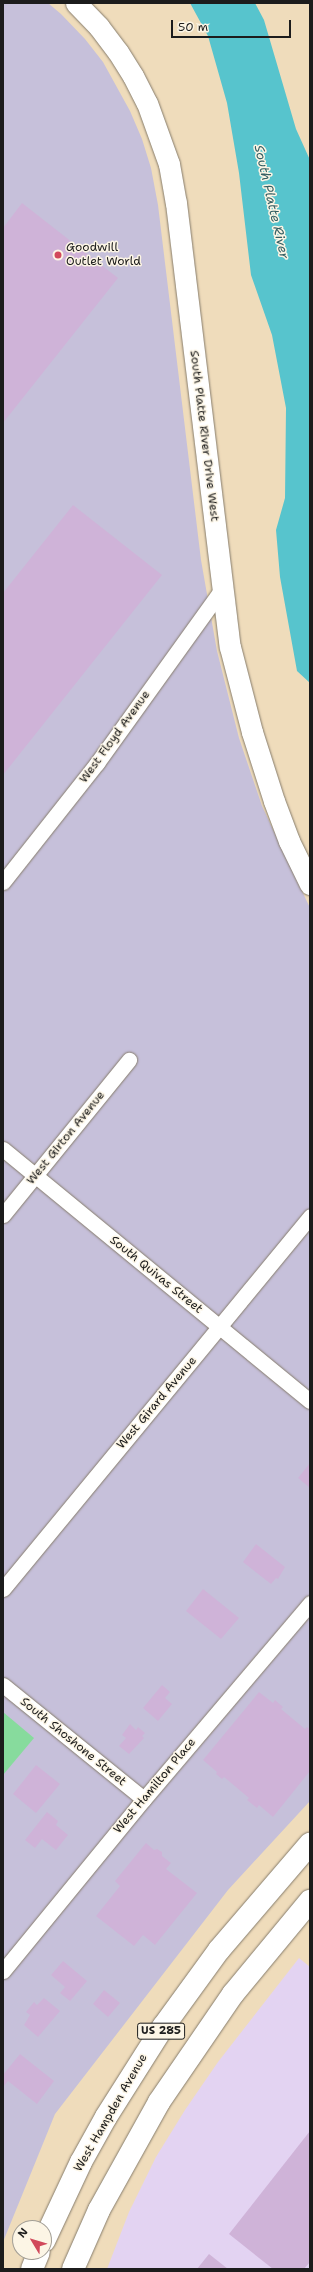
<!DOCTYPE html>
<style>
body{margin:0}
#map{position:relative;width:313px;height:2272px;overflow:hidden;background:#efdcbb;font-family:"Shantell Sans",sans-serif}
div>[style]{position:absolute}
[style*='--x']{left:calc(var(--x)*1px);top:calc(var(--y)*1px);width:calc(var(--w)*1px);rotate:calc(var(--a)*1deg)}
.built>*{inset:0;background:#e3d3f2}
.industrial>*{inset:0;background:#c6c0da}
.green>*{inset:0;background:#87db9d}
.water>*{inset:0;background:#57c4cd}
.building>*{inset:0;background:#cfb3d8}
.roads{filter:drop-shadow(0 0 1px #867c6c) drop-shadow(0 0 1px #867c6c)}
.street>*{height:15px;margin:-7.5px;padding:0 7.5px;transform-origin:7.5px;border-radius:7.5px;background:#fff}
.secondary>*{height:21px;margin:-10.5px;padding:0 10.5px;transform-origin:10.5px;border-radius:10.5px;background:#fff}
.highway>*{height:22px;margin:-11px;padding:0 11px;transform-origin:11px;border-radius:11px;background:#fff}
.dots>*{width:11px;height:11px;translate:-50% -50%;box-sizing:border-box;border:2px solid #fcf5e5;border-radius:50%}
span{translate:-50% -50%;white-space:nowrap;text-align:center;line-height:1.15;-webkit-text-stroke:3px #fcf5e5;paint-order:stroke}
.shield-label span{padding:1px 3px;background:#fcf5e5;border:1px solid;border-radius:3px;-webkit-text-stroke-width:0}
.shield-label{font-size:11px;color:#1c1c1c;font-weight:700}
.poi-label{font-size:12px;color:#1c1c1c}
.left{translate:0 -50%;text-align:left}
.street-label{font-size:12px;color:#1c1c1c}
.water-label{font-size:13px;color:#345f63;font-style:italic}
.frame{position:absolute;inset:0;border:4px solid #1c1c1c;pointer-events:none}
.north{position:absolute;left:12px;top:2220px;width:40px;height:40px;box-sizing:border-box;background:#fcf5e5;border:1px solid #a29e95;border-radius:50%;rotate:308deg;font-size:11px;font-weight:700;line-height:16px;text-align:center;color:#1c1c1c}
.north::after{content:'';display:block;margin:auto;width:14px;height:18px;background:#d1495b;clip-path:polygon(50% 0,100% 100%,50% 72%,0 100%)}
.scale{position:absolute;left:171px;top:20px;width:120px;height:18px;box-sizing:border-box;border:2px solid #1c1c1c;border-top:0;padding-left:5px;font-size:12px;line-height:14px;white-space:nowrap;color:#1c1c1c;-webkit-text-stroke:3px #fcf5e5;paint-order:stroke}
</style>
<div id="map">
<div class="built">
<i style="clip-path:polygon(299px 1958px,310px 1967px,310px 2269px,107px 2269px,129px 2212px,156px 2157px,185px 2110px,218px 2062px)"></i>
</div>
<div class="industrial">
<i style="clip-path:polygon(3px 3px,48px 3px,61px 14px,85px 39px,103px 62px,130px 111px,142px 139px,151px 168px,158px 205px,201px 560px,217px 651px,239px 738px,262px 806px,310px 908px,310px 1801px,228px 1890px,55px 2114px,3px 2242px)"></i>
</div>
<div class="green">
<i style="clip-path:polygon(3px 1712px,34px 1738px,3px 1775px)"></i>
</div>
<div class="water">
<i style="clip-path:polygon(190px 3px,255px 3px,264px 20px,296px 129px,310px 160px,310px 683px,297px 671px,280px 577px,276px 530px,285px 498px,286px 408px,272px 335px,251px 275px,239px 173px,227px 103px,208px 36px)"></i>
</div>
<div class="building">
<i style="clip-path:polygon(22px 203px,118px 278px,3px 423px,3px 228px)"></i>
<i style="clip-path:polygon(73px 505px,162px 575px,3px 775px,3px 593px)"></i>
<i style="clip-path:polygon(310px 1463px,310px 1488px,298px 1478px)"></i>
<i style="clip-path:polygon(256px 1544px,285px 1567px,278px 1579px,276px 1578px,271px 1584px,243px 1562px)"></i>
<i style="clip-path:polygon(203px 1589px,239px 1618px,221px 1639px,186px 1611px)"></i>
<i style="clip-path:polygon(162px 1685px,170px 1692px,165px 1698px,172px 1704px,158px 1721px,143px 1708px)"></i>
<i style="clip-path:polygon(259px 1692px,273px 1703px,275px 1700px,283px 1707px,281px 1709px,305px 1729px,307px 1727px,310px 1729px,310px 1771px,273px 1817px,259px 1805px,257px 1808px,247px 1800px,249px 1798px,224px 1777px,222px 1779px,216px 1774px,217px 1772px,203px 1760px)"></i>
<i style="clip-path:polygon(130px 1724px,136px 1730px,138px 1727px,145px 1733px,142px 1736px,144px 1738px,129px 1754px,119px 1746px,126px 1738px,122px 1735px)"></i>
<i style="clip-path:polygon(36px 1765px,60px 1784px,36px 1813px,13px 1794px)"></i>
<i style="clip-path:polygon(47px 1812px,58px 1821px,56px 1825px,68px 1835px,56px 1850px,42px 1839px,35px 1848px,25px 1840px)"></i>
<i style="clip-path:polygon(146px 1843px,154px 1850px,157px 1849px,162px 1852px,162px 1856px,171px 1863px,166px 1869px,197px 1893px,155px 1945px,143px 1935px,134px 1946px,96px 1916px,120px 1886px,115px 1881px)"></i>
<i style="clip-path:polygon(63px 1961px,87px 1981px,70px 2001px,60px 1993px,65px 1987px,51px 1975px)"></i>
<i style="clip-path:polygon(104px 1990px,120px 2003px,108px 2017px,93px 2004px)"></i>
<i style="clip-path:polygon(44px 1998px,60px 2011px,38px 2037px,24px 2025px,30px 2015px,26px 2012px,34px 2002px,37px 2005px)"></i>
<i style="clip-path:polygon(20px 2054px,54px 2081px,37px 2104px,8px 2081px,3px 2087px,3px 2075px)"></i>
<i style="clip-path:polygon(310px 2131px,310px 2262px,304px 2269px,273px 2269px,229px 2234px)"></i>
<i style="clip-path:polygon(209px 2254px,228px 2269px,197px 2269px)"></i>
</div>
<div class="roads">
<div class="street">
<i style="--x:3;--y:882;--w:152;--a:-51.7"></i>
<i style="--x:97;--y:763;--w:214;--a:-54.3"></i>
<i style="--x:3;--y:1149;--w:397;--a:39.4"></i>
<i style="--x:3;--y:1215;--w:200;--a:-50.9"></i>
<i style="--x:3;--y:1589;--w:483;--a:-50.5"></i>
<i style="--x:3;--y:1685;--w:181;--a:39"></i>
<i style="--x:3;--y:1971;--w:222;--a:-50.7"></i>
<i style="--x:144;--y:1799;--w:257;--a:-49.7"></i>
</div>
<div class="secondary">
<i style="--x:76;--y:3;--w:33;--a:46"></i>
<i style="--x:99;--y:27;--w:31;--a:53"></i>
<i style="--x:118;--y:52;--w:28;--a:58"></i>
<i style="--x:133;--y:76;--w:30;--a:63"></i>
<i style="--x:147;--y:103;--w:65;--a:70.2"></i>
<i style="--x:169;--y:164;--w:40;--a:80"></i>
<i style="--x:176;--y:203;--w:447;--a:83.1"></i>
<i style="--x:230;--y:647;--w:88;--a:75.5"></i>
<i style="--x:252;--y:732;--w:72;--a:72.3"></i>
<i style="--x:274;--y:801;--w:43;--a:69.4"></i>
<i style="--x:289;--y:841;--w:48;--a:64"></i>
</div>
<div class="highway">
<i style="--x:44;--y:2241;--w:87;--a:-64.9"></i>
<i style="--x:81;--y:2162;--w:51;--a:-60.9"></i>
<i style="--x:106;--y:2117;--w:107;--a:-57.7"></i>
<i style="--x:163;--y:2027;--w:95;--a:-54"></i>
<i style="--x:219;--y:1950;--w:140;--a:-49.4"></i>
<i style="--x:32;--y:2269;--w:18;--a:-68"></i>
<i style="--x:73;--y:2269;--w:64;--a:-66.2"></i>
<i style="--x:99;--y:2210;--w:124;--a:-60.9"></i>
<i style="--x:159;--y:2102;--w:131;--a:-55.6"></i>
<i style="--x:233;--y:1994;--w:121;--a:-50.4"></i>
</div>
</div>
<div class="dots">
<i style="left:58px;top:255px;background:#d1495b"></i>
</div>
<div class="shield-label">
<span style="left:161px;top:2031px">US 285</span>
</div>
<div class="poi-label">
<span class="left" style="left:66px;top:255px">Goodwill<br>Outlet World</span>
</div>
<div class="street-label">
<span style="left:204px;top:436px;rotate:83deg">South Platte River Drive West</span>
<span style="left:115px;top:737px;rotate:-54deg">West Floyd Avenue</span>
<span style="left:66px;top:1138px;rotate:-51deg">West Girton Avenue</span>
<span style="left:156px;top:1275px;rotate:39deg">South Quivas Street</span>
<span style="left:157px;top:1403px;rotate:-50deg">West Girard Avenue</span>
<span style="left:73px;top:1742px;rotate:39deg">South Shoshone Street</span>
<span style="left:155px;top:1786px;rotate:-50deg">West Hamilton Place</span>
<span style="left:111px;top:2113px;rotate:-60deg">West Hampden Avenue</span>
</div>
<div class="water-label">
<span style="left:271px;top:202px;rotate:77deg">South Platte River</span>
</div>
<div class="frame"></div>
<div class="north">N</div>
<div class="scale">50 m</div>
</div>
